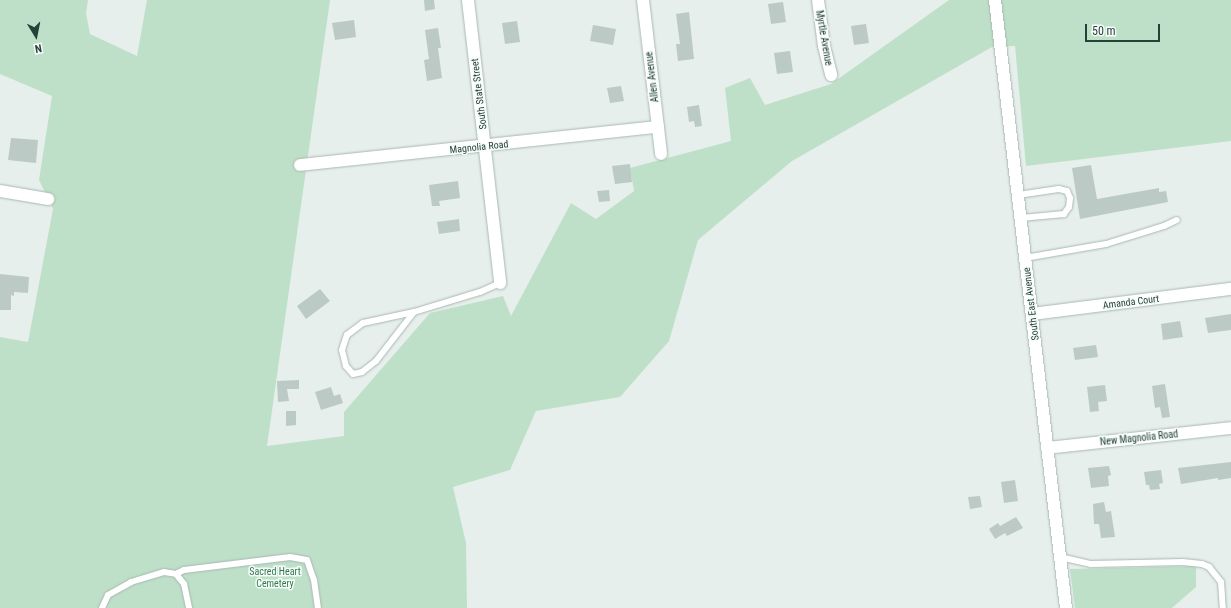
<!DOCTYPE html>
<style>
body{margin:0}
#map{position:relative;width:1231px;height:608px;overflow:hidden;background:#e6efeb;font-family:"Roboto Condensed",sans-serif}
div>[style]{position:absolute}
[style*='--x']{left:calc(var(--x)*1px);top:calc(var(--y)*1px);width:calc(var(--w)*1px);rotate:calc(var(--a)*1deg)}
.green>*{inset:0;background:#bfe0c8}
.building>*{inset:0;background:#bbcac4}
.roads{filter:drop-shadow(0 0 1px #a8b8b2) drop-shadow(0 0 1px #a8b8b2)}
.lane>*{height:6px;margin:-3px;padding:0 3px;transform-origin:3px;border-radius:3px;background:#fff}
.street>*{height:12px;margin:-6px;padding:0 6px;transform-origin:6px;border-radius:6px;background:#fff}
span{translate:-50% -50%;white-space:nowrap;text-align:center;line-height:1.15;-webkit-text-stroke:3px #f7fbf9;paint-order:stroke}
.street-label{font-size:10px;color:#24423a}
.park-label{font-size:10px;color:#2d7a4b}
.north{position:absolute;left:16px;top:16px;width:40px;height:40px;-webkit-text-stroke:3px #f7fbf9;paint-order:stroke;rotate:170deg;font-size:11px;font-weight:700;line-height:16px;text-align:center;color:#24423a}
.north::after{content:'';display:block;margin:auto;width:14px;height:18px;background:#24423a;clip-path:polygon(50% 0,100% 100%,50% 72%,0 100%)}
.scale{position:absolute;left:1085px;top:24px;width:75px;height:18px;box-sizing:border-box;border:2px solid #24423a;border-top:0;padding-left:5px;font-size:12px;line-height:14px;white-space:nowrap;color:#24423a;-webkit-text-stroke:3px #f7fbf9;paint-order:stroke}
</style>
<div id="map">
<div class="green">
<i style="clip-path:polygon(0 0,88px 0,86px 13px,90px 34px,137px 56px,147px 0,330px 0,267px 446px,344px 436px,344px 412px,430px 313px,503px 296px,511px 316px,571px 203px,596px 219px,634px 191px,630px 168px,731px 141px,725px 88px,750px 78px,765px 105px,831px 84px,949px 0,1231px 0,1231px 141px,1026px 166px,1015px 46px,992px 47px,792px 161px,698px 240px,669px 341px,620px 397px,536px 411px,510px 470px,453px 487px,466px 543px,467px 608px,0 608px,0 337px,28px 342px,53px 209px,39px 180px,52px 96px,0 74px)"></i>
<i style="clip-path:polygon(1196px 566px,1196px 587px,1172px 608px,1075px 608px,1070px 569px)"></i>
</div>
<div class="building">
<i style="clip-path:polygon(424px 0,434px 0,435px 9px,425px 11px)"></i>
<i style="clip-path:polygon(783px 2px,786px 22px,771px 24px,768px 4px)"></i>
<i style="clip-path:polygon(689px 12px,694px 59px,678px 61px,676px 44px,680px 44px,676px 14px)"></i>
<i style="clip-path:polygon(354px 20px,356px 37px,335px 40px,332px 23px)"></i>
<i style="clip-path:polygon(517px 21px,520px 42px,505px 44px,502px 23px)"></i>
<i style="clip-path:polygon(866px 24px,869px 43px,854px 45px,851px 26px)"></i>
<i style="clip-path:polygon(593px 25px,616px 29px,613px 45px,590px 41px)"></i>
<i style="clip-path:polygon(438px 28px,441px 48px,438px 48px,442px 78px,427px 81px,424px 60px,429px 59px,425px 30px)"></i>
<i style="clip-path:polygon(790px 51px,793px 72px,777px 74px,774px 53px)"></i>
<i style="clip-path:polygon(621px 86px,624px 101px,610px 103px,607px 88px)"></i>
<i style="clip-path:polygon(699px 105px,702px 126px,695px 127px,694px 121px,689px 122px,687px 107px)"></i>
<i style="clip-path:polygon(11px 138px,38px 140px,36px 163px,8px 160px)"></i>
<i style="clip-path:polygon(630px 164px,632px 182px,615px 184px,612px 166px)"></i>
<i style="clip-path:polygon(1091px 165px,1097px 199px,1159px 188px,1159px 192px,1166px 191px,1168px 202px,1080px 219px,1072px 168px)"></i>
<i style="clip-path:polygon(458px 181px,460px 198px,439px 201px,440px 206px,432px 206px,429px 185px)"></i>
<i style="clip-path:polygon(609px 190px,610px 201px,599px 202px,597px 191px)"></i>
<i style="clip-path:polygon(459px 219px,460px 231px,439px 234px,437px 222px)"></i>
<i style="clip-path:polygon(0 274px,29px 277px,28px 293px,14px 292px,14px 296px,11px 295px,11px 310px,0 310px)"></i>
<i style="clip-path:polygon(320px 289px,330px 301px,306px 319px,297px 306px)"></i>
<i style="clip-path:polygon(1231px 314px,1231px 330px,1208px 333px,1205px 318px)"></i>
<i style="clip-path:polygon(1180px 321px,1183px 337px,1163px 340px,1161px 324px)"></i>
<i style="clip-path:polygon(1096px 345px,1098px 357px,1075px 360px,1073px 348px)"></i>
<i style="clip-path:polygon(299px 380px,299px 389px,287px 389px,289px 401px,278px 402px,277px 381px)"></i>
<i style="clip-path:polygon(1165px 384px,1170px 417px,1162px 418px,1160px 407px,1155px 408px,1152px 386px)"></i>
<i style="clip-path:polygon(1105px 385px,1107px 401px,1098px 402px,1099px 411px,1090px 412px,1087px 387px)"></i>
<i style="clip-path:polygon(331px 387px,334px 396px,340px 394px,343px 403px,321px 410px,315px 392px)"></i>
<i style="clip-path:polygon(286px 411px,296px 411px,296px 425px,286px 426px)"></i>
<i style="clip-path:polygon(1231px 462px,1231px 478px,1218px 480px,1218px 478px,1181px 484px,1178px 468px)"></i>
<i style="clip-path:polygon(1109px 466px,1111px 475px,1108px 476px,1109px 486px,1091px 488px,1088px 468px)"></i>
<i style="clip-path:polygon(1161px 470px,1163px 483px,1159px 484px,1160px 489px,1150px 490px,1149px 485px,1146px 485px,1144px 472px)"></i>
<i style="clip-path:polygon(1015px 480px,1018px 501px,1004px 503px,1001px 482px)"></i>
<i style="clip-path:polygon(980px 496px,982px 507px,970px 509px,968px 497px)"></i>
<i style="clip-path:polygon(1104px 502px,1106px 512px,1111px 511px,1115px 537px,1101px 538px,1099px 524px,1094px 524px,1093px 504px)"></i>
<i style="clip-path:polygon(1016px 517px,1023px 528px,1007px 536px,1005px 533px,995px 539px,989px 529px,998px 523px,1000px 526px)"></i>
</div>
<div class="roads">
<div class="lane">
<i style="--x:1018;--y:195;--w:41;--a:-8.3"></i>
<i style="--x:1059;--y:189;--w:8;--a:14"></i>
<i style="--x:1067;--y:191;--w:8;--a:67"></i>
<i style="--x:1070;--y:198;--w:9;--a:96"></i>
<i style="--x:1069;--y:207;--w:9;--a:126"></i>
<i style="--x:1064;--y:214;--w:43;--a:174.7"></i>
<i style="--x:1025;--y:258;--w:82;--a:-9.8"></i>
<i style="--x:1106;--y:244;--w:61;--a:-17.2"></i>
<i style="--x:1164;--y:226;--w:14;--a:-25"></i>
<i style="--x:414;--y:312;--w:62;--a:127.8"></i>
<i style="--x:376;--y:361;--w:18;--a:142"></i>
<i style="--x:362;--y:372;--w:9;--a:167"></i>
<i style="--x:353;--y:374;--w:11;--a:-131"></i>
<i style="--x:346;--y:366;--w:16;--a:-104"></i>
<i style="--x:342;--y:350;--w:16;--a:-72"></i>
<i style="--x:347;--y:335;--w:20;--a:-37"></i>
<i style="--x:363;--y:323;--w:52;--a:-12.2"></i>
<i style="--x:414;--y:312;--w:69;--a:-16.9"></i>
<i style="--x:480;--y:292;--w:22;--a:-24"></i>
<i style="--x:1060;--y:557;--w:32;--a:13"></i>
<i style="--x:1091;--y:564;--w:92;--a:-1.2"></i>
<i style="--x:1183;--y:562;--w:19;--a:6"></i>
<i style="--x:1202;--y:564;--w:8;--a:23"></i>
<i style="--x:1209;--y:567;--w:19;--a:51"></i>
<i style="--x:1221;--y:582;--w:26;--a:86"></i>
<i style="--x:176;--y:574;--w:9;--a:-27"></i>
<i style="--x:184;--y:570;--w:107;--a:-7"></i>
<i style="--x:290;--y:557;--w:17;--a:10"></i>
<i style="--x:307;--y:560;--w:21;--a:71"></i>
<i style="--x:314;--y:580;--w:28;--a:82"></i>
<i style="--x:102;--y:608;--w:14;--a:-65"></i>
<i style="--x:108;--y:595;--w:26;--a:-29"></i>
<i style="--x:131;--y:582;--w:34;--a:-17"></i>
<i style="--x:164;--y:572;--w:12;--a:9"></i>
<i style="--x:176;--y:574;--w:13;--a:51"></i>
<i style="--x:184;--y:584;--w:25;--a:78"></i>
</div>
<div class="street">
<i style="--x:468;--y:0;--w:285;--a:83.5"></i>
<i style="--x:643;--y:0;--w:155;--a:83.3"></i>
<i style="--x:818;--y:0;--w:46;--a:82.6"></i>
<i style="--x:824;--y:46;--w:30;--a:76"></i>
<i style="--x:995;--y:0;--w:612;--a:83.34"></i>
<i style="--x:300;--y:165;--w:360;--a:-6.1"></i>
<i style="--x:0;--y:191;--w:49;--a:9.5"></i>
<i style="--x:1032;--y:314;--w:201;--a:-7.2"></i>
<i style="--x:1047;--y:448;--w:185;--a:-6.2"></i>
</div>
</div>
<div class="street-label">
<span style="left:824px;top:38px;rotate:80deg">Myrtle Avenue</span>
<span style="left:652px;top:77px;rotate:-97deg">Allen Avenue</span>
<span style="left:479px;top:94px;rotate:-97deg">South State Street</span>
<span style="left:479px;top:147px;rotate:-6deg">Magnolia Road</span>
<span style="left:1131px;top:302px;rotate:-7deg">Amanda Court</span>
<span style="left:1031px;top:304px;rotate:-97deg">South East Avenue</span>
<span style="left:1139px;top:438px;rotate:-6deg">New Magnolia Road</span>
</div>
<div class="park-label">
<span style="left:275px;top:577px">Sacred Heart<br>Cemetery</span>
</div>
<div class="north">N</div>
<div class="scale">50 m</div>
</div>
